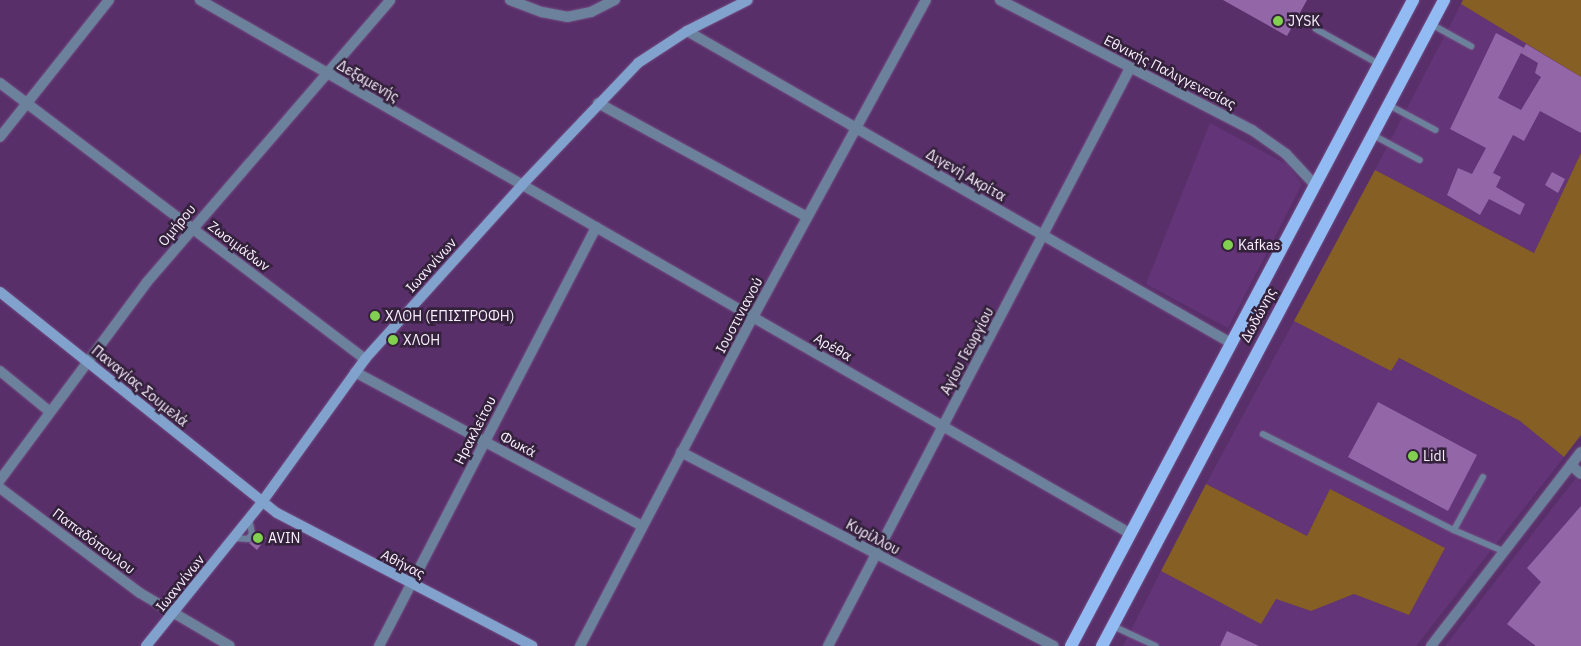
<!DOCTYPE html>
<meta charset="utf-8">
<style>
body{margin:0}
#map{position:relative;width:1581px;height:646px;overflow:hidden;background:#592f6a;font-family:"IBM Plex Sans",sans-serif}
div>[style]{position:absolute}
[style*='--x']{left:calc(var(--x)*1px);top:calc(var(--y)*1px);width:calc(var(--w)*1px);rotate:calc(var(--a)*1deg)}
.built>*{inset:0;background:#633477}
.green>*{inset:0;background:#855f24}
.building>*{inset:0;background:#9367a7}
.roads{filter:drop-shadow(0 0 1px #734e82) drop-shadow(0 0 1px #734e82)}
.lane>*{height:5.5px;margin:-2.75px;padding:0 2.75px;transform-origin:2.75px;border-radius:2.75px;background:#6c819c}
.street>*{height:10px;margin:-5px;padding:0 5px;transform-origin:5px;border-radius:5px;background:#6c819c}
.secondary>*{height:10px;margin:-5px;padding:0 5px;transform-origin:5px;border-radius:5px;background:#81a2cd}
.primary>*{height:12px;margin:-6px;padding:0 6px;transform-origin:6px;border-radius:6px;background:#91bbf2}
.dots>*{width:14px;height:14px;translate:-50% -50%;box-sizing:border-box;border:2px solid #34213c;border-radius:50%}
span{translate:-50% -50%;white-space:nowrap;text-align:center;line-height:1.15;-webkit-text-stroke:5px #34213c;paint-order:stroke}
.poi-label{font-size:14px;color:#faf0fe}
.left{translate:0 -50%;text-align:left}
.street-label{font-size:14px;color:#faf0fe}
</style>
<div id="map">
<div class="built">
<i style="clip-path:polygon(1461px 4px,1581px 77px,1581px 153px,1534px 253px,1375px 170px)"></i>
<i style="clip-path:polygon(1210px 123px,1288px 165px,1302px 184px,1228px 328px,1146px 284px)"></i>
<i style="clip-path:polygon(1294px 321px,1391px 371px,1398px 358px,1520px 421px,1564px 457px,1416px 646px,1123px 646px,1161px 571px,1261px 623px,1276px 598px,1311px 611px,1354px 594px,1409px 615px,1444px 548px,1330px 489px,1307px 536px,1206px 484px)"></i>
<i style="clip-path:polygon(1576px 478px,1581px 482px,1581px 646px,1445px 646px)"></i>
</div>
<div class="green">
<i style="clip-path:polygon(1463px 0,1581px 0,1581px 77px,1461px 4px)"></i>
<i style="clip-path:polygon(1581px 153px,1581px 435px,1564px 457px,1520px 421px,1399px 358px,1391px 371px,1294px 321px,1375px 170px,1534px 253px)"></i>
<i style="clip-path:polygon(1206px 484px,1307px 536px,1330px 489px,1445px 548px,1409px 615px,1354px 594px,1311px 611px,1276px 599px,1261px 624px,1161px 571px)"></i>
</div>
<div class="building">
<i style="clip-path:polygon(1223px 0,1307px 0,1287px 36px)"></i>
<i style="clip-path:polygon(evenodd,1496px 33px,1524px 48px,1521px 53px,1526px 44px,1581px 77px,1581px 133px,1540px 111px,1524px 141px,1513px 135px,1493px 173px,1501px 177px,1496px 187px,1525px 204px,1520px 215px,1489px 199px,1480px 215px,1447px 195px,1458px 168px,1472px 174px,1486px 148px,1450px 129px,1496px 33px,1521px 53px,1538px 63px,1535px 73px,1541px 77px,1521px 110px,1498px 98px,1521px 53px)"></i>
<i style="clip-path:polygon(1552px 172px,1565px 179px,1558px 193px,1545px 185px)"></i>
<i style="clip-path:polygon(1378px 402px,1477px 455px,1448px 511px,1348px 457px)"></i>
<i style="clip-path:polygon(1581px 506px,1581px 646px,1536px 646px,1507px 624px,1541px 582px,1527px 568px)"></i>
<i style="clip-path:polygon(258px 531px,266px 538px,257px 550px,249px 543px)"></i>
<i style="clip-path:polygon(1227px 631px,1259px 646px,1220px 646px)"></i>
</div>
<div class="roads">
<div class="lane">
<i style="--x:1431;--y:24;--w:46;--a:28.8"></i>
<i style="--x:1316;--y:29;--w:72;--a:29.1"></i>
<i style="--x:1387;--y:104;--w:55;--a:28"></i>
<i style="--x:1373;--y:135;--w:53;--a:28"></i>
<i style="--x:1263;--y:434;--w:214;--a:26.7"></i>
<i style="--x:1454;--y:530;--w:53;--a:23.2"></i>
<i style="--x:1454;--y:530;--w:60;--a:-61.3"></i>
<i style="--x:234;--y:538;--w:14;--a:4"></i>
<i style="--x:248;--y:539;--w:6;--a:-51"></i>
<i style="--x:252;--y:534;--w:15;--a:-101"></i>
<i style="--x:1113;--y:626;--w:47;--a:24.9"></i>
</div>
<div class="street">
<i style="--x:200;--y:0;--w:1071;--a:29.84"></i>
<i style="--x:510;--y:0;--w:34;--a:21"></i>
<i style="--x:542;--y:12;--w:25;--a:11"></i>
<i style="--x:567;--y:17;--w:25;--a:-12"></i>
<i style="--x:591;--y:12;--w:27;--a:-27"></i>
<i style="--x:1000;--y:0;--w:284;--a:27.3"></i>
<i style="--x:1252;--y:130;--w:42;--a:35.2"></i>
<i style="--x:1286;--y:154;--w:42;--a:46.9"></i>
<i style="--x:687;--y:31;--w:627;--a:29.84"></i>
<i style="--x:0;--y:83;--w:458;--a:37.1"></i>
<i style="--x:598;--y:103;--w:238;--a:28.6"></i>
<i style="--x:0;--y:137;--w:175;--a:-51.5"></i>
<i style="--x:0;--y:371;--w:63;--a:39.2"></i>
<i style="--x:355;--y:372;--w:326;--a:28.2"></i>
<i style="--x:681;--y:452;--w:420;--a:27.5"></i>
<i style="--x:1571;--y:465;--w:13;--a:42"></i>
<i style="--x:0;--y:480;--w:247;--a:-53.4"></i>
<i style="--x:147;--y:282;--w:372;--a:-49.2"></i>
<i style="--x:0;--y:488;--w:175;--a:36.9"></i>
<i style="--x:140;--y:593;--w:104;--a:30.5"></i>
<i style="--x:379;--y:646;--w:472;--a:-62.6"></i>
<i style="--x:580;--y:646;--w:372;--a:-62.3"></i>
<i style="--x:753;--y:317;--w:361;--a:-61.4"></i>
<i style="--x:828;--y:646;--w:652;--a:-62.41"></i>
<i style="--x:1431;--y:646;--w:245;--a:-52.3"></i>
</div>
<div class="secondary">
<i style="--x:0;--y:292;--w:354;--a:38.6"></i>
<i style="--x:277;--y:513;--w:288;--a:27.5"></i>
<i style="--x:146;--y:646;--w:185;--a:-51.1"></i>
<i style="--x:262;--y:502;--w:176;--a:-54.2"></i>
<i style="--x:365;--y:359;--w:234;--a:-47.9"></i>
<i style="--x:522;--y:185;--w:168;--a:-46.4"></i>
<i style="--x:638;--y:63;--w:59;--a:-33.1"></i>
<i style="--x:687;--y:31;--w:68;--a:-26.9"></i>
</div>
<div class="primary">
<i style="--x:1071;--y:646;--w:731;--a:-62.1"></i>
<i style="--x:1102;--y:646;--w:731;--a:-62.1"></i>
</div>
</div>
<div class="dots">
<i style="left:1278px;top:21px;background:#82d04f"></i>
<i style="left:1228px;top:245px;background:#82d04f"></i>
<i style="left:375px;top:316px;background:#82d04f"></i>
<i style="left:393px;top:340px;background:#82d04f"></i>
<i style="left:1413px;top:456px;background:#82d04f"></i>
<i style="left:258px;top:538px;background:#82d04f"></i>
</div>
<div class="poi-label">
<span class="left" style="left:1288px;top:21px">JYSK</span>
<span class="left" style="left:1238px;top:245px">Kafkas</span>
<span class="left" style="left:385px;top:316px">ΧΛΟΗ (ΕΠΙΣΤΡΟΦΗ)</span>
<span class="left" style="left:403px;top:340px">ΧΛΟΗ</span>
<span class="left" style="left:1423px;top:456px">Lidl</span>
<span class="left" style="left:268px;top:538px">AVIN</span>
</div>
<div class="street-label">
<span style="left:1170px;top:72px;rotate:27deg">Εθνικής Παλιγγενεσίας</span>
<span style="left:368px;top:81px;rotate:30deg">Δεξαμενής</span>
<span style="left:966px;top:175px;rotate:30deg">Διγενή Ακρίτα</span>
<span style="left:177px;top:225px;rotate:-50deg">Ομήρου</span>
<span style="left:239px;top:246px;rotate:37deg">Ζωσιμάδων</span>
<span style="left:431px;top:265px;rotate:-48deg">Ιωαννίνων</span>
<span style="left:739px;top:315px;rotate:-62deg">Ιουστινιανού</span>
<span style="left:1258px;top:315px;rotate:-62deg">Δωδώνης</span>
<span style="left:833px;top:347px;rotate:30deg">Αρέθα</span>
<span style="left:967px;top:351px;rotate:-62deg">Αγίου Γεωργίου</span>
<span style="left:140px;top:386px;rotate:39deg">Παναγίας Σουμελά</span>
<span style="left:475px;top:430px;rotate:-63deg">Ηρακλείτου</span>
<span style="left:518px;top:444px;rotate:28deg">Φωκά</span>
<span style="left:873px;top:537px;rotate:28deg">Κυρίλλου</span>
<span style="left:94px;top:541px;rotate:37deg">Παπαδόπουλου</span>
<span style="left:403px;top:564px;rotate:27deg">Αθήνας</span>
<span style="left:180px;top:583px;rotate:-51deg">Ιωαννίνων</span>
</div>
</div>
